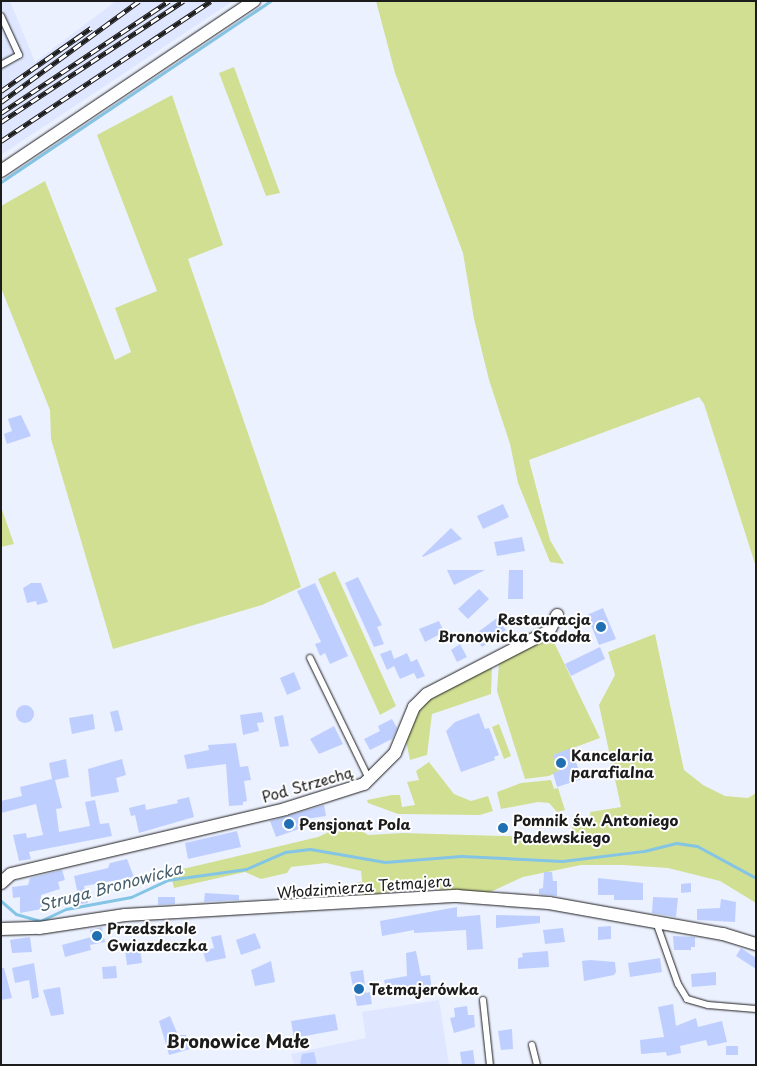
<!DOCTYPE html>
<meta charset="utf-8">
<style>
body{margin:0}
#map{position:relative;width:757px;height:1066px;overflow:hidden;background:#ecf1ff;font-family:"Playpen Sans",sans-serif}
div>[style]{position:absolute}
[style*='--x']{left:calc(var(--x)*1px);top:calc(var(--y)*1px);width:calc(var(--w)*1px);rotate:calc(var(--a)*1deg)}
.built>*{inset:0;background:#dee7ff}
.green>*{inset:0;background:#d1df93}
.stream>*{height:3px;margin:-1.5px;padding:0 1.5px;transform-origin:1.5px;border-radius:1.5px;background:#84c4e4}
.building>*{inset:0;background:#becfff}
.round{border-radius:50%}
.roads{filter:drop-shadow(0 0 1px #1c1c1c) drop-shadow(0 0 1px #1c1c1c)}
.lane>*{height:6px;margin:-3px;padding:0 3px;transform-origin:3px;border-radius:3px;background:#fff}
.street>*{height:12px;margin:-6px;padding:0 6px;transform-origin:6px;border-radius:6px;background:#fff}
.rail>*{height:5px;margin-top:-2.5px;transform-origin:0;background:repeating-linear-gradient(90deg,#fff 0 9px,#1c1c1c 0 18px);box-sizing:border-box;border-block:1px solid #1c1c1c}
.dots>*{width:14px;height:14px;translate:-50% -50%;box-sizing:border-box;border:2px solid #fff;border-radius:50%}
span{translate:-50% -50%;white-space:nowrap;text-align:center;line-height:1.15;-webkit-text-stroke:4px #fff;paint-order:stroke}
.poi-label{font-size:15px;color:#1c1c1c;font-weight:700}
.right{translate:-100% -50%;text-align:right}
.left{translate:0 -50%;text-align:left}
.street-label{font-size:15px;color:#1c1c1c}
.water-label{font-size:16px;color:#465f6c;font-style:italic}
.quarter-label{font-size:18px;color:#1c1c1c;font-weight:700}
.frame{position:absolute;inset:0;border:2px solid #1c1c1c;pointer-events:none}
</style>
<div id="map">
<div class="built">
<i style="clip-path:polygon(1px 1px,10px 1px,35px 62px,116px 1px,233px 1px,1px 155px)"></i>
<i style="clip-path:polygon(439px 1000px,449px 1065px,294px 1065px,291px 1054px,366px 1038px,362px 1012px)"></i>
</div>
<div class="green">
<i style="clip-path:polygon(376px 1px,756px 1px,756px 567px,704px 404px,699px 397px,529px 460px,550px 540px,564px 564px,550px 562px,518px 483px,510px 444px,489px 380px,474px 319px,463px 253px,395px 73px)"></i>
<i style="clip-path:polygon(234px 67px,280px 193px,266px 196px,219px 73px)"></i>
<i style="clip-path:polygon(172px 95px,223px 245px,188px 259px,301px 587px,262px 605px,113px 649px,51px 439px,50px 410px,1px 288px,1px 206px,45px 181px,115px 360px,131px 352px,115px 308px,157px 291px,97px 135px)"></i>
<i style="clip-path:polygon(1px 507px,14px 544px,1px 547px)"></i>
<i style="clip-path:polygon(335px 571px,396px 706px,380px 715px,318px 579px)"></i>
<i style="clip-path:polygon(655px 634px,684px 770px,703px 785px,725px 796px,748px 798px,756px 793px,756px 903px,720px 881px,668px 868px,623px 865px,581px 865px,523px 877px,488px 893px,421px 888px,359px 896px,357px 882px,362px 882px,361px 871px,326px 863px,291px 867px,287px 873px,261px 879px,245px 872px,174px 888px,170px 872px,318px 837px,350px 822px,368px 835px,403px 833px,573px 838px,572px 826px,591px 822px,590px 812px,621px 807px,599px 705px,615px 675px,608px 652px)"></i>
<i style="clip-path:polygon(551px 636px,600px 738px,554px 755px,559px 771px,549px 776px,525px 779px,497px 691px,499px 662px)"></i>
<i style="clip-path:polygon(492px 666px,491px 694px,432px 714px,427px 755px,410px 760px,406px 741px,417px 707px)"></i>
<i style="clip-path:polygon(499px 724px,511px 756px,504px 759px,492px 727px)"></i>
<i style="clip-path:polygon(429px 762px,454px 794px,471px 801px,488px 796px,493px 811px,480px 815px,398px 814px,368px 803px,367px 800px,392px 795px,400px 795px,402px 807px,415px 805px,407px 782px,419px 780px,416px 771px)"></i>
<i style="clip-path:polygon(551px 780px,554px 789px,558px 788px,565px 810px,557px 812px,549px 803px,538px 802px,501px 809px,497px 792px,521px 783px)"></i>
</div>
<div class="stream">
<i style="--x:1;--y:182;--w:324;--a:-33.9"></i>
<i style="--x:1;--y:901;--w:20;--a:41"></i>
<i style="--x:16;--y:914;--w:25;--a:16"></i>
<i style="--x:40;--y:921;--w:29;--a:-25"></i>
<i style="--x:66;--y:909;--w:66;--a:-10.5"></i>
<i style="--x:131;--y:897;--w:40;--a:-25"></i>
<i style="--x:167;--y:880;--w:80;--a:-7.9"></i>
<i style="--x:246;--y:869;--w:43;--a:-23.6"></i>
<i style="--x:285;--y:852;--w:25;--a:-7"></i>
<i style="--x:310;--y:849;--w:76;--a:9.8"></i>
<i style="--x:385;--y:862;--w:76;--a:-4.5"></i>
<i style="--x:461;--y:856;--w:101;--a:2.8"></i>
<i style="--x:562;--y:861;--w:83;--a:-7"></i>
<i style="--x:644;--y:851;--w:33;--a:-14"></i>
<i style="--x:676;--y:843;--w:21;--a:8"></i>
<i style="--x:697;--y:846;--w:67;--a:28.5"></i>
</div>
<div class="building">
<i style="clip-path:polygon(21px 415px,31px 436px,7px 444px,4px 434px,12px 431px,8px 419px)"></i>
<i style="clip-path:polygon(503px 504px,509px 517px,483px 529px,477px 516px)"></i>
<i style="clip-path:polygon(451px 528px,462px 539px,423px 557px,422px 556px)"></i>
<i style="clip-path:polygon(522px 537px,525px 551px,497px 556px,494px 542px)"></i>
<i style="clip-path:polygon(447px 570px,485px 570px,454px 585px)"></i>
<i style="clip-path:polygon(509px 570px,523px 570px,523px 599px,508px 599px)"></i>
<i style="clip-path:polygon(358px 577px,382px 625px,377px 627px,384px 644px,374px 647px,345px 583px)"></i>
<i style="clip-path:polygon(31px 583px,41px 583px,48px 602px,37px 605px,36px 601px,27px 603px,23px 588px)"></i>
<i style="clip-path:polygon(315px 583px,348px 656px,330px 664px,325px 653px,320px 656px,315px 644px,321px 642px,297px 591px)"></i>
<i style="clip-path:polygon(479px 589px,489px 599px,468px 619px,458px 609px)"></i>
<i style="clip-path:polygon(603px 608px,616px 639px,599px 645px,587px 615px)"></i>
<i style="clip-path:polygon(497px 618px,506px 630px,482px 647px,474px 635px)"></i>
<i style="clip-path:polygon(439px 621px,444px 632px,425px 642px,419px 629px)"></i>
<i style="clip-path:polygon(460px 644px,467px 657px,457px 662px,451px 650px)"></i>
<i style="clip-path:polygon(600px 647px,605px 659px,571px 676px,565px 664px)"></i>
<i style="clip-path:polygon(391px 650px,394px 659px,407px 653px,411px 662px,417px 659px,425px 676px,417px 679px,414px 673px,400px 679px,394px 666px,387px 670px,380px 654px)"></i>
<i style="clip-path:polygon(294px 672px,301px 689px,287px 695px,280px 678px)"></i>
<i class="round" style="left:16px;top:705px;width:18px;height:18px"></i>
<i style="clip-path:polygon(118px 710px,123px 730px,115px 732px,110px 712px)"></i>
<i style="clip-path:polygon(262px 712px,264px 722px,257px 723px,259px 731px,243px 735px,240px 715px)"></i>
<i style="clip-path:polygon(479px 713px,485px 729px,489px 728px,499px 755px,494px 757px,495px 760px,461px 772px,446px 731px,455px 722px)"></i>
<i style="clip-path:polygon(93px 714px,95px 729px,72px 734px,69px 718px)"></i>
<i style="clip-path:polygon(283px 715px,289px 746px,280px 747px,274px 717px)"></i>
<i style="clip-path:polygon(392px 719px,397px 728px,392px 739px,370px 750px,364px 739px,380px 731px,378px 726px)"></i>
<i style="clip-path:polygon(334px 726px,343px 744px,319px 754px,310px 739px)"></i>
<i style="clip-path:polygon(236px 743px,240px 767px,248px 766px,251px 780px,244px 781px,247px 801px,243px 802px,243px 805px,229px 806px,226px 764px,187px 769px,184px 755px,209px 750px,208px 745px)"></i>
<i style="clip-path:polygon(571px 748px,582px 779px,557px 787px,553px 773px,559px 771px,553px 755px)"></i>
<i style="clip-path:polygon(66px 759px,69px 777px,55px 780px,62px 808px,56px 809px,59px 832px,90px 826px,85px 802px,95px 800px,100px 824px,109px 823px,112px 836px,29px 852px,31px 859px,19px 861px,13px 835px,26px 833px,27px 838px,43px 835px,36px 804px,1px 813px,1px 801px,22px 796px,20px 787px,52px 779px,49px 763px)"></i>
<i style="clip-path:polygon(122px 759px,126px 775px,116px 778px,119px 792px,91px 797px,88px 769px)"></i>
<i style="clip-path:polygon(189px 797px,194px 817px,139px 833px,135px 815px,131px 816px,129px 808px,145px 804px,146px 810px,178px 803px,177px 800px)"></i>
<i style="clip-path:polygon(324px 805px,326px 816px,306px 819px,308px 826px,276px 837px,270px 821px)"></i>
<i style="clip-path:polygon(237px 831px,241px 847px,188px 859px,185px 843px)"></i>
<i style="clip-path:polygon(127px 859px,134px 877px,84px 886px,88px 903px,80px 904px,74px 876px,108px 868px,110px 863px)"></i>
<i style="clip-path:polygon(62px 870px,65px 880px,58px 882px,60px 889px,41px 895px,42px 909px,20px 913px,20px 897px,13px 898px,12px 887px,28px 885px,30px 878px)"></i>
<i style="clip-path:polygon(544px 872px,552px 872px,553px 881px,557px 881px,557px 896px,539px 894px,539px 889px,543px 888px)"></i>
<i style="clip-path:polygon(598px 878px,643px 883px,643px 900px,614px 900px,614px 895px,598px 895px)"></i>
<i style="clip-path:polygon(691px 883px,691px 892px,681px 893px,681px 884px)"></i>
<i style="clip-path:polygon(205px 893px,239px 895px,239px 900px,204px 902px)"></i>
<i style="clip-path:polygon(158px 897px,175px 897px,175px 904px,158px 905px)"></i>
<i style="clip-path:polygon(653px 897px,678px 898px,676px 917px,652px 913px)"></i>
<i style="clip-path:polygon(721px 899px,736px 902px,735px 922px,697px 920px,697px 909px,720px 908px)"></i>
<i style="clip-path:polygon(457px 907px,457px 917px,480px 915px,483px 949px,467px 950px,466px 930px,414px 933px,414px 930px,382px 936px,380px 921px)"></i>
<i style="clip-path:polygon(496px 915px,540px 916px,540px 923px,496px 928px)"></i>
<i style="clip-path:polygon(611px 926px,611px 939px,598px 940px,598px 927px)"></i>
<i style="clip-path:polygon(102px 927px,105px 942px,90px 945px,91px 950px,65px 957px,62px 945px,91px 937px,90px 930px)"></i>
<i style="clip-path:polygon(563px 928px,565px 942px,545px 944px,543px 930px)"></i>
<i style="clip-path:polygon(255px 933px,261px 948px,241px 955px,236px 940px)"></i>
<i style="clip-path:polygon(221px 935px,226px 958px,206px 962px,203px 951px,214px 948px,211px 937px)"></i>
<i style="clip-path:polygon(673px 936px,695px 937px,695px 947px,691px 947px,691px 950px,674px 950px)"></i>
<i style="clip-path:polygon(30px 937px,32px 952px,12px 953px,10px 940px)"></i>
<i style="clip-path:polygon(140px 948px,142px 963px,127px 965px,125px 950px)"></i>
<i style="clip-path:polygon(741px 948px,756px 958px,756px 969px,736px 956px)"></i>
<i style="clip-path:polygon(416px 951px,421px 976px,430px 975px,432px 990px,406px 993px,405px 986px,386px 989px,384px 980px,407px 976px,406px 953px)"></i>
<i style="clip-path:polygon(548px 951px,549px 967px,518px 969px,518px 958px,523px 957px,522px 953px)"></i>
<i style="clip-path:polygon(660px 958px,662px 972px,630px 977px,628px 963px)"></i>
<i style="clip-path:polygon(590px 960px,615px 962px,616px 972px,614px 975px,584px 981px,582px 961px)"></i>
<i style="clip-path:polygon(271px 961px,275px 982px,255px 986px,251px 970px)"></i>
<i style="clip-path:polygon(34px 963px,39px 997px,32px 999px,29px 980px,15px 983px,12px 968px)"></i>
<i style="clip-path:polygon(116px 966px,117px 978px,103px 979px,102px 967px)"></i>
<i style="clip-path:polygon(1px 968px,4px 968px,12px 998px,1px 1000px)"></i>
<i style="clip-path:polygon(363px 970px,366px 993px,370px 992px,372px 1004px,357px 1006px,350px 972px)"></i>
<i style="clip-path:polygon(716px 972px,716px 985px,692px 987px,691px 974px)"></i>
<i style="clip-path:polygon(60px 987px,64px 1014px,51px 1016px,43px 990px)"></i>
<i style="clip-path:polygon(673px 1004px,676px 1026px,696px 1018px,698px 1027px,722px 1021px,727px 1042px,708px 1046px,706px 1040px,680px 1046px,681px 1053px,667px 1056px,666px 1052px,641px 1054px,640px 1040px,664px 1037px,658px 1007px)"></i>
<i style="clip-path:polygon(467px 1006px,468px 1015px,474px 1015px,475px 1027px,454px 1033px,450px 1018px,455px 1017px,454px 1008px)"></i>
<i style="clip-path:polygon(335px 1014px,338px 1030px,294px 1038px,291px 1021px)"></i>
<i style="clip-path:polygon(170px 1016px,178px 1035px,186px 1035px,190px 1049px,169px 1055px,159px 1021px)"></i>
<i style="clip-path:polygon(512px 1029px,513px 1049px,501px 1050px,498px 1031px)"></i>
<i style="clip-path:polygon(726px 1046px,738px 1046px,738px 1055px,726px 1055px)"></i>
<i style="clip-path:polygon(473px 1050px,475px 1065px,462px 1065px,460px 1052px)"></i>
<i style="clip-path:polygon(314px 1052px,317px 1065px,300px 1065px,302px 1054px)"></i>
</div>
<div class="roads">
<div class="lane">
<i style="--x:1;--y:16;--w:43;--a:65.2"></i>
<i style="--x:19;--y:55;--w:21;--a:151"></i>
<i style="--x:310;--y:658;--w:135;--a:64"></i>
<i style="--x:656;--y:922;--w:66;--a:70.5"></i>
<i style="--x:678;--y:984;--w:17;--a:59"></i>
<i style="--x:687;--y:999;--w:22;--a:16"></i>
<i style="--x:708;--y:1005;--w:48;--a:4.8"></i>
<i style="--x:483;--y:1000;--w:65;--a:83.9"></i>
<i style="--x:532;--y:1045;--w:21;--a:76"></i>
</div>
<div class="street">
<i style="--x:1;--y:171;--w:305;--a:-33.9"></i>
<i style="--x:1;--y:883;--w:13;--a:-42"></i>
<i style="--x:11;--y:874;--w:282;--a:-13.3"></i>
<i style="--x:285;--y:809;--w:83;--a:-17.6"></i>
<i style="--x:364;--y:784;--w:44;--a:-45"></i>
<i style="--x:395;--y:753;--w:50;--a:-67.6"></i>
<i style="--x:414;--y:707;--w:18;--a:-45"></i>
<i style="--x:427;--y:694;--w:137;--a:-27.3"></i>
<i style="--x:549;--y:631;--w:18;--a:-63"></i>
<i style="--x:1;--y:929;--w:38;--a:-2"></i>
<i style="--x:39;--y:928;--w:87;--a:-8.6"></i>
<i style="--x:125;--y:915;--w:333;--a:-3.3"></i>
<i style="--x:457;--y:896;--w:92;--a:4.4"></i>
<i style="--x:549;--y:903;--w:177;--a:10.1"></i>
<i style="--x:723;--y:934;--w:34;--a:17"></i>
</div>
</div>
<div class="rail">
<i style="--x:1;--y:91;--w:110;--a:-35"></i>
<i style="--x:1;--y:102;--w:171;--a:-36.2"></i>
<i style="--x:1;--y:113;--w:202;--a:-33.7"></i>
<i style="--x:1;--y:122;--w:219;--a:-33.6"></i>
<i style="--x:1;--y:141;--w:252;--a:-33.7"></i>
</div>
<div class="dots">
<i style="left:601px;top:627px;background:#1f6fb2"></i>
<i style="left:561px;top:763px;background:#1f6fb2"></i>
<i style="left:289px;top:824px;background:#1f6fb2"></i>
<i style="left:503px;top:828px;background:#1f6fb2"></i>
<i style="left:97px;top:936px;background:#1f6fb2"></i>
<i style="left:359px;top:989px;background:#1f6fb2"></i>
</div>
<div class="poi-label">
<span class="right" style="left:591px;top:627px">Restauracja<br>Bronowicka Stodoła</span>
<span class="left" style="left:571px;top:763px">Kancelaria<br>parafialna</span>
<span class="left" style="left:513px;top:828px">Pomnik św. Antoniego<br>Padewskiego</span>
<span class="left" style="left:299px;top:824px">Pensjonat Pola</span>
<span class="left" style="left:107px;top:936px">Przedszkole<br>Gwiazdeczka</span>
<span class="left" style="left:369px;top:989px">Tetmajerówka</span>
</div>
<div class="street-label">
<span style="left:307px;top:784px;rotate:-16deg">Pod Strzechą</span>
<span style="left:364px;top:886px;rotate:-4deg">Włodzimierza Tetmajera</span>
</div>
<div class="water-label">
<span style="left:110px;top:886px;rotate:-15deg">Struga Bronowicka</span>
</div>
<div class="quarter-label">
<span style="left:238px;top:1041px">Bronowice Małe</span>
</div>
<div class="frame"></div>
</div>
